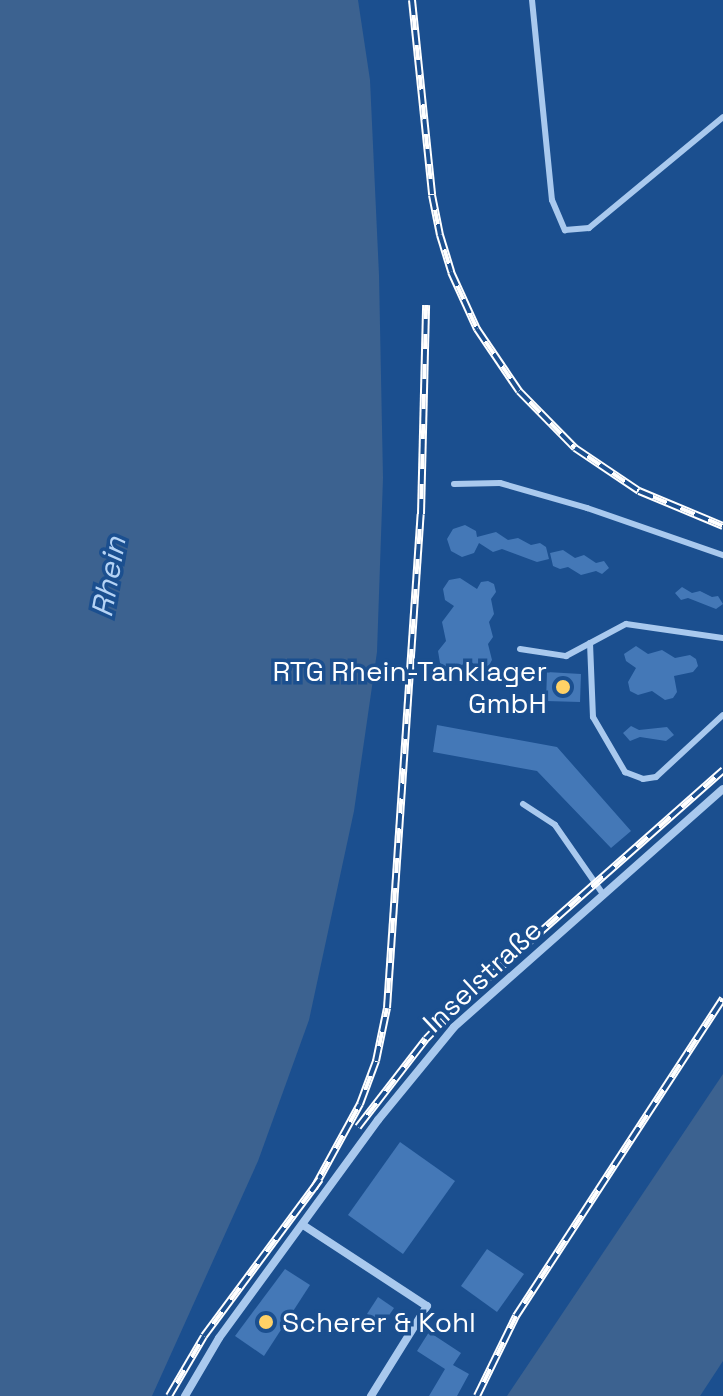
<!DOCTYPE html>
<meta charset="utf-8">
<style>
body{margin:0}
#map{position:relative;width:723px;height:1396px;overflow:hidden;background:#1b4f8f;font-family:"Space Grotesk",sans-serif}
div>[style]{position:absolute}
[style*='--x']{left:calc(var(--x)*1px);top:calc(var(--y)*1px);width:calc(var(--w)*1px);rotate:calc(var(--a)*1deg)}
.water>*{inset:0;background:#3c6290}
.building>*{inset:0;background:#4478b7}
.lane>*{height:6px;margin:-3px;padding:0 3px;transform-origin:3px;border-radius:3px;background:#a9c9ee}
.street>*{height:8px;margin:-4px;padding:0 4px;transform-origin:4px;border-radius:4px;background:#a9c9ee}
.rail>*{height:8px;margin-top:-4px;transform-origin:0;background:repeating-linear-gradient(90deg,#1b4f8f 0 15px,#fff 0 30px);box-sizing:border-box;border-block:2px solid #fff}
.dots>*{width:22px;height:22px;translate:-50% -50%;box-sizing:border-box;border:4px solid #1b4f8f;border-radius:50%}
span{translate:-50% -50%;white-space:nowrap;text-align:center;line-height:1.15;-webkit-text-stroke:7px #1b4f8f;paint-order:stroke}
.poi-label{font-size:28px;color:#fff}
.right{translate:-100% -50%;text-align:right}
.left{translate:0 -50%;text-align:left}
.street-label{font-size:28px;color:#fff}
.water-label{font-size:30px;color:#b5d3f5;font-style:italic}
</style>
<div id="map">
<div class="water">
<i style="clip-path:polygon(0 0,358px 0,370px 80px,379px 275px,383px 478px,377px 652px,354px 811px,309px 1020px,258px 1161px,152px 1396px,0 1396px)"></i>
<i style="clip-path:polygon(723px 1074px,723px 1361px,700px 1396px,507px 1396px)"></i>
</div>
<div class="building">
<i style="clip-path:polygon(465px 525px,476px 531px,477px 537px,496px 532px,508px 540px,518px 538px,531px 545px,540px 543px,546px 547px,549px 559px,537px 562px,502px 549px,493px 552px,479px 543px,474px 553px,462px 557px,451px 551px,447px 539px,453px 529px)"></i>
<i style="clip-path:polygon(563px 550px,575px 558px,584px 555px,596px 563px,604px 561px,609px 568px,602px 574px,596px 571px,581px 575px,568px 567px,560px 569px,553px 566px,550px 553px)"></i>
<i style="clip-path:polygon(460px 578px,477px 589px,481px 582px,488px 581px,494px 584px,496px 592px,491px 599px,494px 614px,489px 622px,493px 637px,488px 644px,492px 660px,488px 667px,481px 668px,466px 659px,461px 667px,450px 669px,440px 663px,438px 651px,446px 641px,442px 622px,454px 606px,445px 600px,443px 589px,449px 580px)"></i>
<i style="clip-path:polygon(682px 587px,692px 593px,700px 591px,712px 597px,718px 596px,723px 604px,716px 609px,688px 598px,681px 600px,675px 593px)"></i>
<i style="clip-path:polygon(636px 646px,648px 654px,662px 650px,675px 658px,690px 655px,696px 659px,698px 666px,693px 672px,674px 676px,677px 692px,673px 698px,665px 700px,652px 691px,638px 695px,630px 691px,628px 682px,636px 668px,626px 661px,624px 654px)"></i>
<i style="clip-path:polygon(547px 672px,581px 674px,580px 702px,546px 701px)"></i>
<i style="clip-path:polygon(437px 725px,557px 747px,631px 831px,611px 848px,537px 771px,433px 752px)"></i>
<i style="clip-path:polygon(631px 726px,639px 730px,667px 727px,674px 735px,666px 741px,640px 737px,630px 741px,623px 733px)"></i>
<i style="clip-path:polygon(400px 1142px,455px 1181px,403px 1254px,348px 1215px)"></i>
<i style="clip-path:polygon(487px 1249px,524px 1274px,497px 1312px,461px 1286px)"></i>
<i style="clip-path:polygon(285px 1269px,310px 1285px,264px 1356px,235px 1336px)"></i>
<i style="clip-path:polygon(378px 1297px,394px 1308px,383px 1324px,367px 1314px)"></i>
<i style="clip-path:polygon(429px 1332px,461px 1353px,453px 1365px,469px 1374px,457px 1396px,429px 1396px,445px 1369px,417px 1351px)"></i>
</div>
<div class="lane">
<i style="--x:532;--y:0;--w:201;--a:84.3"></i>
<i style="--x:552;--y:200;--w:33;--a:67"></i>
<i style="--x:565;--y:230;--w:24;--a:-5"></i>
<i style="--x:589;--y:228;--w:174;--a:-39.6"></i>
<i style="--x:454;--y:484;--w:46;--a:-1.2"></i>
<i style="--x:500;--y:483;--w:91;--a:16"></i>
<i style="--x:587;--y:508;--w:144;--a:19.1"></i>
<i style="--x:590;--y:643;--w:74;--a:87.7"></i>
<i style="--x:593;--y:717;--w:64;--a:59.8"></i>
<i style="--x:625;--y:772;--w:19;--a:21"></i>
<i style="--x:643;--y:779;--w:13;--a:-9"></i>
<i style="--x:656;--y:777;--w:91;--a:-42.8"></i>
<i style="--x:520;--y:649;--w:47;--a:8.7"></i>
<i style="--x:566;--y:656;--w:68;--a:-28.1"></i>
<i style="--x:626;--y:624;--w:98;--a:8.2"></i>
<i style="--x:523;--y:804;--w:38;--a:33"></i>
<i style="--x:555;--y:825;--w:84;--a:55.2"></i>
</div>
<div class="street">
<i style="--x:303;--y:1225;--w:148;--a:33.2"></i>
<i style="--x:427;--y:1306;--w:106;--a:121.9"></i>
<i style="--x:185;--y:1396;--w:67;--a:-59.6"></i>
<i style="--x:219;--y:1338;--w:270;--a:-53.9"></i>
<i style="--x:378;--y:1120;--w:120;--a:-50.7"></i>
<i style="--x:454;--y:1027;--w:359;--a:-41.5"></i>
</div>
<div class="rail">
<i style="--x:412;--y:0;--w:196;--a:84.1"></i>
<i style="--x:432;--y:195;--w:41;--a:78.7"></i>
<i style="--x:440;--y:235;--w:39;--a:73"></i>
<i style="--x:451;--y:272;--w:63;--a:65.5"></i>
<i style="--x:477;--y:329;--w:75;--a:55.9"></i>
<i style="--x:519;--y:391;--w:80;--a:45.5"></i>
<i style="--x:575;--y:448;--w:77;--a:33.9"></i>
<i style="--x:639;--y:491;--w:91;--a:22.6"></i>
<i style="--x:358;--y:1127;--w:111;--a:-52.3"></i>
<i style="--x:426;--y:1039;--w:60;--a:-45.7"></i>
<i style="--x:468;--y:996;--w:341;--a:-41.5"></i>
<i style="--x:314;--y:1188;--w:96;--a:-61.3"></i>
<i style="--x:360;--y:1104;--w:46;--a:-69.6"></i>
<i style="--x:376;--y:1061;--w:54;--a:-78.3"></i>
<i style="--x:387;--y:1008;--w:495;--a:-86.1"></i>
<i style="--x:421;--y:514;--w:209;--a:-88.6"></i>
<i style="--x:169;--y:1396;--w:69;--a:-59.7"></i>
<i style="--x:204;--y:1336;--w:195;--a:-53.5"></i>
<i style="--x:477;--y:1396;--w:89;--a:-64"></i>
<i style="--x:516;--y:1316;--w:379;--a:-56.9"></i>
</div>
<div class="dots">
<i style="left:563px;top:687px;background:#ffd166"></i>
<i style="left:266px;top:1322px;background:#ffd166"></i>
</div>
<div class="poi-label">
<span class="right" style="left:547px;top:687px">RTG Rhein-Tanklager<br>GmbH</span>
<span class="left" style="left:282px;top:1322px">Scherer &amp; Kohl</span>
</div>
<div class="street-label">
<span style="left:482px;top:976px;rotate:-43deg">Inselstraße</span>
</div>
<div class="water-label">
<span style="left:109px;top:577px;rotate:-80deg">Rhein</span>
</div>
</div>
